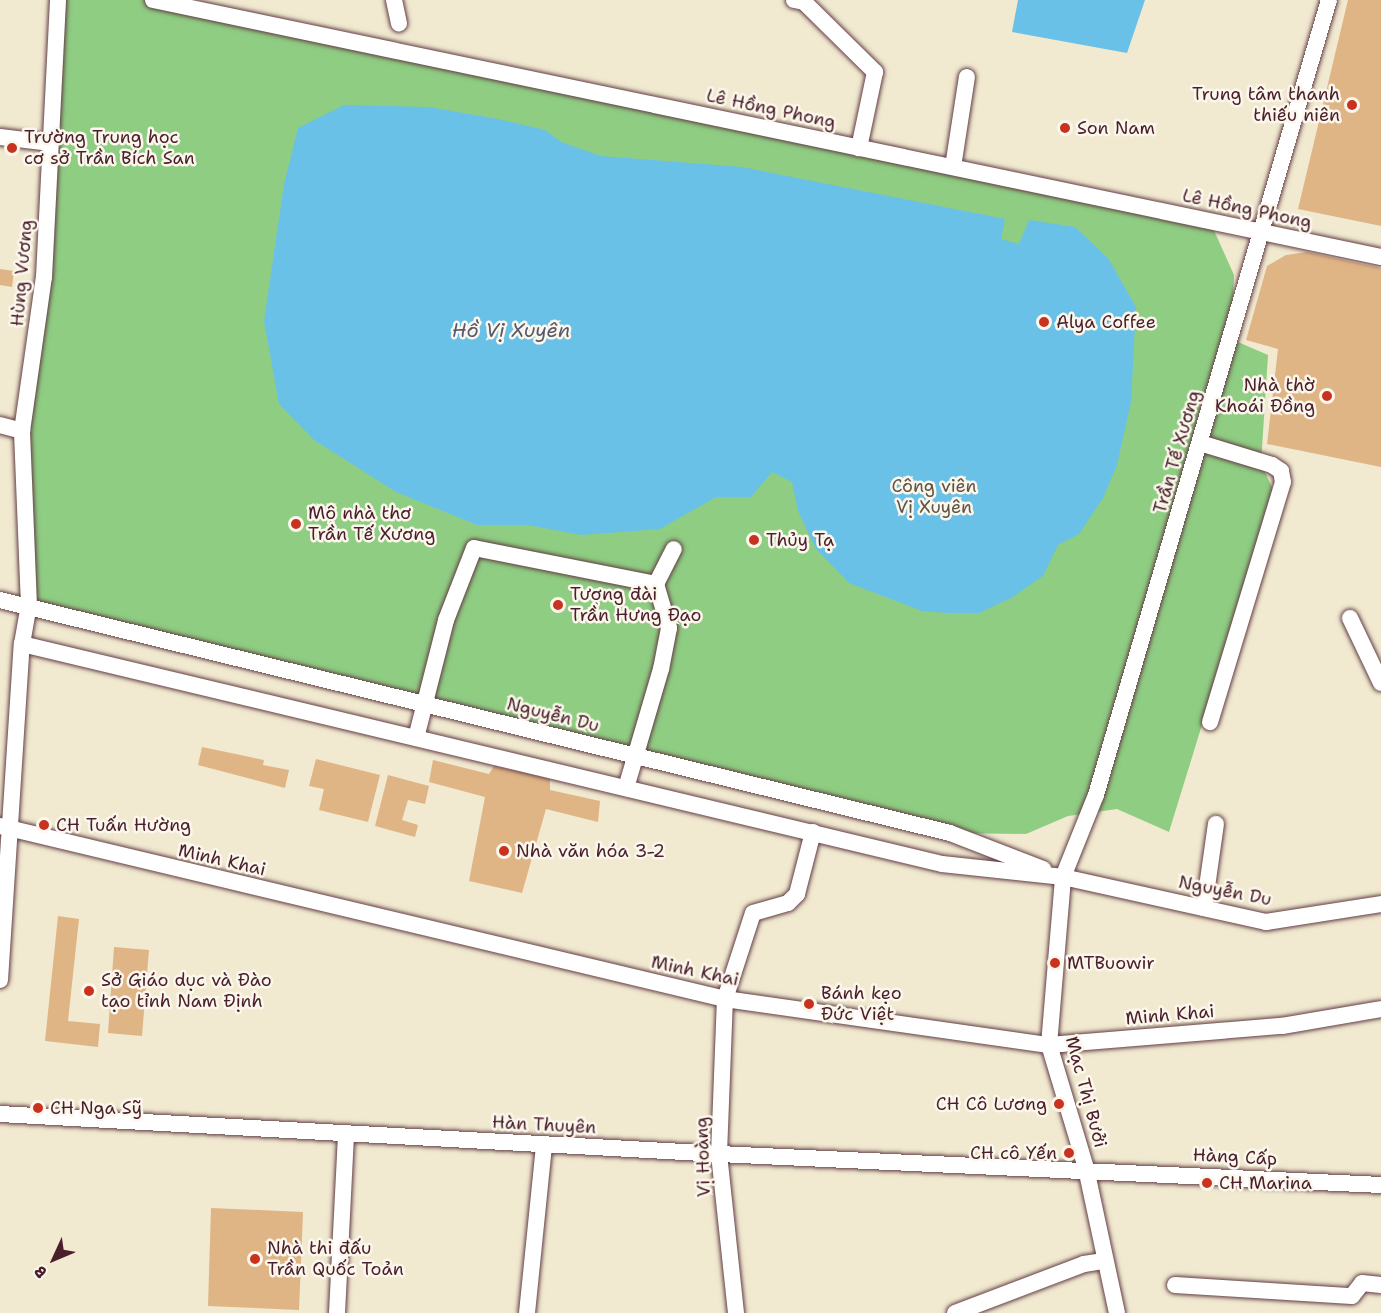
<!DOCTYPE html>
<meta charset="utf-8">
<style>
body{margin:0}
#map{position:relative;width:1381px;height:1313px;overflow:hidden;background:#f1e9d0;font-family:"Shantell Sans",sans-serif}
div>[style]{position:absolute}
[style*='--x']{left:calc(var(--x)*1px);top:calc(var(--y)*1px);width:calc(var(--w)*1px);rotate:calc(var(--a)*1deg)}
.green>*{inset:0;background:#8fcd83}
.water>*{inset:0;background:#6ac1e7}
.building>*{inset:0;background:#e0b586}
.roads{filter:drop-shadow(0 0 2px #633d44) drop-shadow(0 0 2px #633d44)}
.minor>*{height:16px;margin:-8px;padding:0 8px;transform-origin:8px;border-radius:8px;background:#fff}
.dots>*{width:16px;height:16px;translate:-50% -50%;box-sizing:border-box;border:3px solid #fbf7ec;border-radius:50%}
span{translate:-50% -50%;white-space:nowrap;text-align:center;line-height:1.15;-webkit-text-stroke:5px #fbf7ec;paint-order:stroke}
.poi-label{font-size:18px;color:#4a1f2b}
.right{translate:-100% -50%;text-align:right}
.left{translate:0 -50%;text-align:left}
.street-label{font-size:18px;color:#4a1f2b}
.park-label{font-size:18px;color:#5f5345}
.water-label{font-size:20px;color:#55586d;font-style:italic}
.north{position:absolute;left:24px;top:1229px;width:60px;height:60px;-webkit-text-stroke:4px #fbf7ec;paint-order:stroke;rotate:226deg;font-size:16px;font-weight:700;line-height:24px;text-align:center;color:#4a1f2b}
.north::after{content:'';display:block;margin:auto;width:21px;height:27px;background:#4a1f2b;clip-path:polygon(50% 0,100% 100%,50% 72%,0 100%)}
</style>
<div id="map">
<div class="green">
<i style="clip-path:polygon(58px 0,151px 0,1212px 226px,1234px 275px,1231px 339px,1268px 355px,1261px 464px,1274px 491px,1169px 832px,1117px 809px,1068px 816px,1026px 834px,950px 833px,29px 606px,22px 431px,44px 277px)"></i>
</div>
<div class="water">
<i style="clip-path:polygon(1018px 0,1145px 0,1127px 53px,1012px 32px)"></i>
<i style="clip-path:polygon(344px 105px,429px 107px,498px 119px,545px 130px,561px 142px,601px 156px,742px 167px,1005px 219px,1001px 239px,1019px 244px,1029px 220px,1075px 227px,1108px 258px,1136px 307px,1131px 402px,1117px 465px,1103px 498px,1079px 534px,1058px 545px,1043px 576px,1011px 598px,979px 613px,948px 613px,922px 611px,849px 583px,816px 549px,798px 511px,792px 482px,772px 472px,751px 497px,716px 497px,660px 529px,581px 535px,528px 525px,477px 525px,396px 492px,314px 440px,279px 404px,264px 321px,284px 184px,298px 128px)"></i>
</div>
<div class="building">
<i style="clip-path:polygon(1348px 0,1381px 0,1381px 226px,1298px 209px)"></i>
<i style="clip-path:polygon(1307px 252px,1381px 268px,1381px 467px,1267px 444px,1278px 349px,1246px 340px,1267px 266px,1286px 255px)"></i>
<i style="clip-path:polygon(0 269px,14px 271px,12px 287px,0 285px)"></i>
<i style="clip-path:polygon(202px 747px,264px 760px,263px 765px,289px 770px,285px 788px,198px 765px)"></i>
<i style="clip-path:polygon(316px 759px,380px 775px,368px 822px,319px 810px,324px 789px,309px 786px)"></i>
<i style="clip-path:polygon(433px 760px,489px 774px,494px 766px,550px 779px,550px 790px,600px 801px,598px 822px,546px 809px,522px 893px,469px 881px,485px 797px,429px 782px)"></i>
<i style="clip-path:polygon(388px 775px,429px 786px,425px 804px,408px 800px,402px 820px,418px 825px,415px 837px,375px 826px)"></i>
<i style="clip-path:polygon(58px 916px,79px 919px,68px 1021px,100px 1024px,98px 1047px,45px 1041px)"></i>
<i style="clip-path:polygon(114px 947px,149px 950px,142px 1036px,108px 1033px)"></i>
<i style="clip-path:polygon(211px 1208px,303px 1212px,299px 1310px,208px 1306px)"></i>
</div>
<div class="roads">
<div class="minor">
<i style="--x:153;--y:0;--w:1255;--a:11.82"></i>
<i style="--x:394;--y:0;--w:24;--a:78"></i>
<i style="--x:794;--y:0;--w:10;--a:11"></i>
<i style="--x:804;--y:2;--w:100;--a:44.6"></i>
<i style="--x:875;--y:72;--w:78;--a:101.9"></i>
<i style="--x:0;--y:137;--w:50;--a:6.8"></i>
<i style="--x:953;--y:167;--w:91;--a:-81.2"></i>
<i style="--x:0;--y:425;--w:23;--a:15"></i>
<i style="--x:1200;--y:443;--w:75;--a:17"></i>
<i style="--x:1272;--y:465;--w:11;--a:34"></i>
<i style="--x:1281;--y:471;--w:11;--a:80"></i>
<i style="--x:1283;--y:482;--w:251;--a:106.9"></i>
<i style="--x:656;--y:584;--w:39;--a:-63"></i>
<i style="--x:0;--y:600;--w:978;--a:13.78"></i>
<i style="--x:950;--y:833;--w:100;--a:21.2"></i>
<i style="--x:1350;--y:618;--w:72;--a:64.5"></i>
<i style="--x:22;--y:644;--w:946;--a:13.45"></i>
<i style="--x:942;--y:864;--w:122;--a:6.1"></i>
<i style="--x:1063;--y:877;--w:208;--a:12.5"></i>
<i style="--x:1266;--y:922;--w:116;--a:-8.9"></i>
<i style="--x:416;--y:738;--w:122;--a:-75.7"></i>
<i style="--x:446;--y:620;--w:77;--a:-68.7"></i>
<i style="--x:474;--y:548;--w:186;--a:11.2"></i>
<i style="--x:656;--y:584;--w:46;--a:73.5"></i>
<i style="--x:669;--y:628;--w:42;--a:101"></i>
<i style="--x:661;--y:669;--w:124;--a:106.4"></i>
<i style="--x:0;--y:826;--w:745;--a:13.42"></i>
<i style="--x:725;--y:999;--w:327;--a:8.1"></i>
<i style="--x:1049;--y:1045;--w:234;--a:-4.7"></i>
<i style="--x:1282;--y:1026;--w:100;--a:-9.7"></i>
<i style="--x:1204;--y:908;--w:85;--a:-81.9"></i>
<i style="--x:0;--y:980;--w:337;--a:-86.3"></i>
<i style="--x:22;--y:644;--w:39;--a:-80"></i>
<i style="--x:29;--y:606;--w:175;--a:-92.3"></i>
<i style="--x:22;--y:431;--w:156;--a:-81.9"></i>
<i style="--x:44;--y:277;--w:277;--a:-87.1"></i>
<i style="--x:0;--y:1114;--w:720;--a:3.18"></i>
<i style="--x:719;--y:1154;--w:663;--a:2.68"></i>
<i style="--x:1175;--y:1285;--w:177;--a:3.6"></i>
<i style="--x:1352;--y:1296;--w:16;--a:-52"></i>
<i style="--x:1362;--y:1283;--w:19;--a:6"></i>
<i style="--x:337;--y:1313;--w:180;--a:-87.1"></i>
<i style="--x:527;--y:1313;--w:169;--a:-84.2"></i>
<i style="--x:736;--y:1313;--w:160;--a:-96.1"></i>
<i style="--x:719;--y:1154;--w:155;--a:-87.8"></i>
<i style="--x:725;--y:999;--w:90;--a:-72"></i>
<i style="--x:753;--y:913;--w:36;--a:-16"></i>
<i style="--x:788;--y:903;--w:13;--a:-45"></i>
<i style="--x:797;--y:894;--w:64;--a:-75.5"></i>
<i style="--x:955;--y:1313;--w:138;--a:-20.8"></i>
<i style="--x:1084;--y:1264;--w:20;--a:-9"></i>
<i style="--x:1117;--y:1313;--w:148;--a:-102.1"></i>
<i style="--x:1086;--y:1168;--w:128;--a:-106.7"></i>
<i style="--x:1049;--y:1045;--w:169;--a:-85.2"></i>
<i style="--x:1063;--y:877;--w:88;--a:-68.1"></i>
<i style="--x:1096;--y:795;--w:828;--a:-73.67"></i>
</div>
</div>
<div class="dots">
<i style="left:1352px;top:105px;background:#c8321e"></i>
<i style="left:1065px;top:128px;background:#c8321e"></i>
<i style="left:12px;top:148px;background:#c8321e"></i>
<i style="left:1044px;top:322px;background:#c8321e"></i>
<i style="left:1327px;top:396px;background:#c8321e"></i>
<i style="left:296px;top:524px;background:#c8321e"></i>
<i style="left:754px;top:540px;background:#c8321e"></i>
<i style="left:558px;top:605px;background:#c8321e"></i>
<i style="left:44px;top:825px;background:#c8321e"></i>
<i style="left:504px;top:851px;background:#c8321e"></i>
<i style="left:1055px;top:963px;background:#c8321e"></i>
<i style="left:89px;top:991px;background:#c8321e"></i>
<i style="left:809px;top:1004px;background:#c8321e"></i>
<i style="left:1059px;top:1104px;background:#c8321e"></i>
<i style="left:38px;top:1108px;background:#c8321e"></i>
<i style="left:1069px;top:1153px;background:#c8321e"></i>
<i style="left:1207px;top:1183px;background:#c8321e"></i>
<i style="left:255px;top:1259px;background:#c8321e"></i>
</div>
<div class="poi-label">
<span class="right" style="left:1340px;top:105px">Trung tâm thanh<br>thiếu niên</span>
<span class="left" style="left:1077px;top:128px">Son Nam</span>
<span class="left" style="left:24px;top:148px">Trường Trung học<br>cơ sở Trần Bích San</span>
<span class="left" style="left:1056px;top:322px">Alya Coffee</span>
<span class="right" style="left:1315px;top:396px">Nhà thờ<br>Khoái Đồng</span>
<span class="left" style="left:308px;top:524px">Mộ nhà thơ<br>Trần Tế Xương</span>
<span class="left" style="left:766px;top:540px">Thủy Tạ</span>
<span class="left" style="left:570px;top:605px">Tượng đài<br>Trần Hưng Đạo</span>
<span class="left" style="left:56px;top:825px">CH Tuấn Hường</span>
<span class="left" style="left:516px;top:851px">Nhà văn hóa 3-2</span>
<span class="left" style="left:1067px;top:963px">MTBuowir</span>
<span class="left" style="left:101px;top:991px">Sở Giáo dục và Đào<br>tạo tỉnh Nam Định</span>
<span class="left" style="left:821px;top:1004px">Bánh kẹo<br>Đức Việt</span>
<span class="right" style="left:1047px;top:1104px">CH Cô Lương</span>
<span class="left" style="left:50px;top:1108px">CH Nga Sỹ</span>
<span class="right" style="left:1057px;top:1153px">CH cô Yến</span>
<span class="left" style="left:1219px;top:1183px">CH Marina</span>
<span class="left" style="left:267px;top:1259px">Nhà thi đấu<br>Trần Quốc Toản</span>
</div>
<div class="street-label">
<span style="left:771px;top:109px;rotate:12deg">Lê Hồng Phong</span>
<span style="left:1247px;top:209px;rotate:12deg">Lê Hồng Phong</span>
<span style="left:22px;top:273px;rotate:-85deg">Hùng Vương</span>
<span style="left:1177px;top:452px;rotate:-74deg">Trần Tế Xương</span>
<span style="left:553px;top:715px;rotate:14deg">Nguyễn Du</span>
<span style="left:222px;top:860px;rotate:13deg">Minh Khai</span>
<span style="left:1225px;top:891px;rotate:11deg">Nguyễn Du</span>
<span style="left:695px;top:971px;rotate:12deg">Minh Khai</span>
<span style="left:1170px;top:1015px;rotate:-5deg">Minh Khai</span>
<span style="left:1086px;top:1092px;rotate:75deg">Mạc Thị Bưởi</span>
<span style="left:544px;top:1125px;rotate:3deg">Hàn Thuyên</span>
<span style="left:703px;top:1157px;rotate:-92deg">Vị Hoàng</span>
<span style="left:1235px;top:1157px;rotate:3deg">Hàng Cấp</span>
</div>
<div class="park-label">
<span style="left:934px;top:497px">Công viên<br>Vị Xuyên</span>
</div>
<div class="water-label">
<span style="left:511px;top:330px">Hồ Vị Xuyên</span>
</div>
<div class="north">B</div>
</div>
